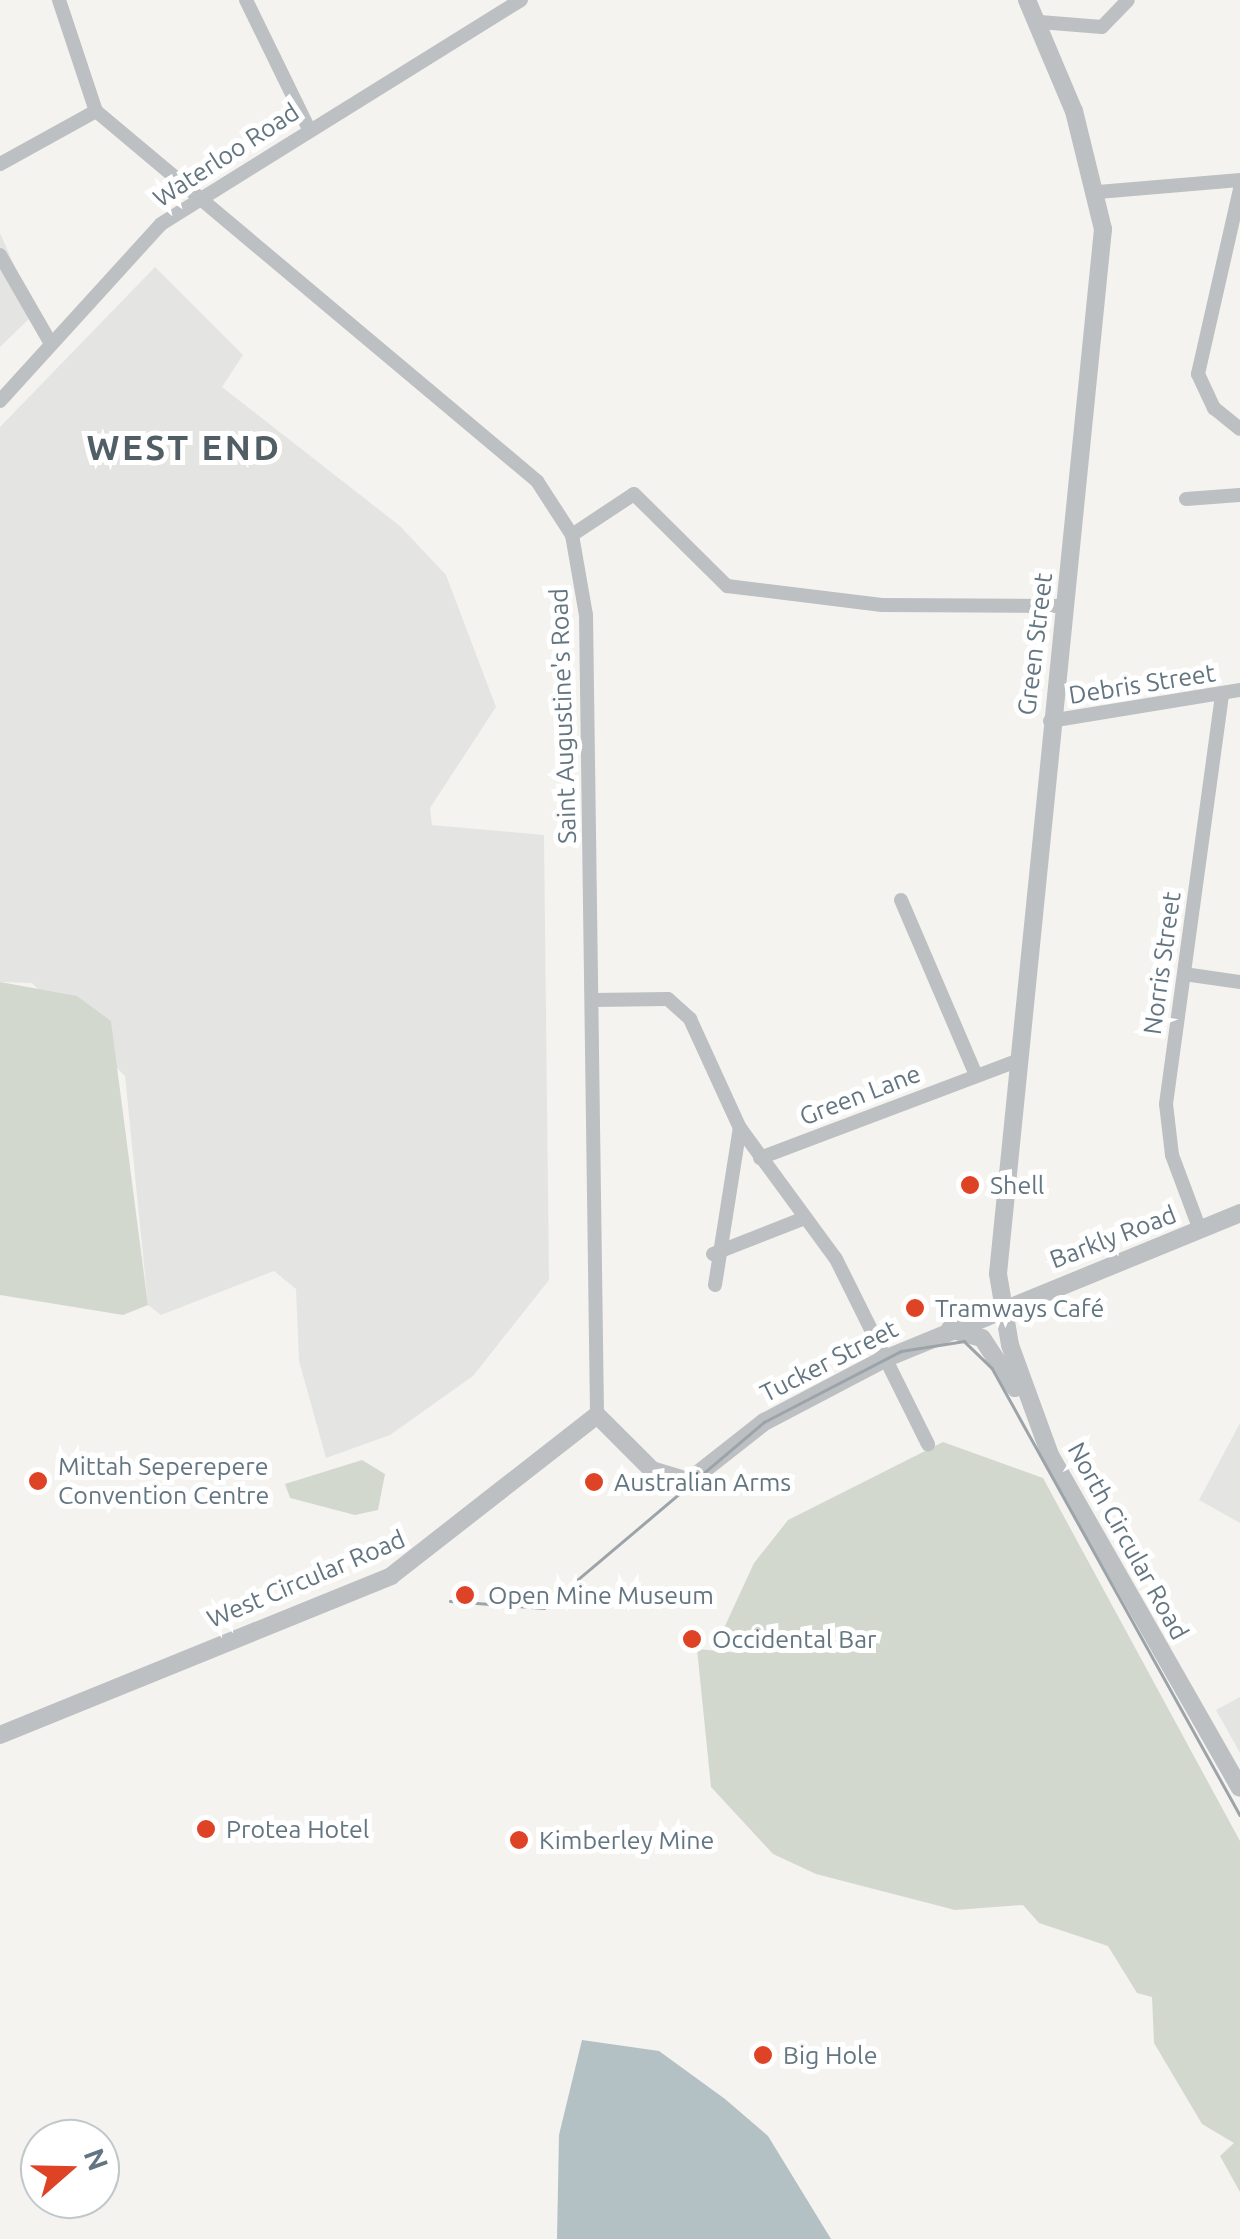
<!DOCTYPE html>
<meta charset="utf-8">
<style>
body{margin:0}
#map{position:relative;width:1240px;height:2239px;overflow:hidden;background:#f4f3ef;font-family:Ubuntu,sans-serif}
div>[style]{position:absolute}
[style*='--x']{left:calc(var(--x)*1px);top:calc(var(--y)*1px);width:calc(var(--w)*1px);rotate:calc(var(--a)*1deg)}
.built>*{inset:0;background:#e4e5e3}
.green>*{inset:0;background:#d3d8cf}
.water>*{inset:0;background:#b3c1c4}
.minor>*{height:14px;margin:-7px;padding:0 7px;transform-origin:7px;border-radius:7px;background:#bcc0c3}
.tertiary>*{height:18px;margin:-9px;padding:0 9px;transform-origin:9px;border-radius:9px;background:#bcc0c3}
.tram>*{height:2.5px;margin:-1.25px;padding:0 1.25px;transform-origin:1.25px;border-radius:1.25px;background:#9da4a9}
.dots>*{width:28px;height:28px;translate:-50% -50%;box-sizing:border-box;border:5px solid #fff;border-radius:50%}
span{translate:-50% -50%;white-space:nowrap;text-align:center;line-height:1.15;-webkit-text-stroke:10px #fff;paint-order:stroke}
.street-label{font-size:25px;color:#637580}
.poi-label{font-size:25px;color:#637580}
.left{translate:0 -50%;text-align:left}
.district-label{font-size:35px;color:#515e65;font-weight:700;letter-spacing:2.5px}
.north{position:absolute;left:20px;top:2119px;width:100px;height:100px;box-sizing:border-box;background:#fff;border:2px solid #c1c8cc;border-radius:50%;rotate:70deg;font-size:28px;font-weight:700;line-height:40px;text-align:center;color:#637580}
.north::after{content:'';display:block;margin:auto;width:35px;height:45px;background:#de4325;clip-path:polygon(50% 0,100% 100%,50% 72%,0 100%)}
</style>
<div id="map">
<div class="built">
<i style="clip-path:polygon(0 233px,35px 313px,0 347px)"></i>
<i style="clip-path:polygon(155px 267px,243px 355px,222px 387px,400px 526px,446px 575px,496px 707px,430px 808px,432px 825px,544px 835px,549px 1280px,473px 1376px,390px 1435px,326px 1458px,299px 1361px,296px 1289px,274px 1271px,161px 1315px,148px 1305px,125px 1076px,32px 983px,0 982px,0 427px)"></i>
<i style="clip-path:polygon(1240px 1423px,1240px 1523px,1199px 1500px)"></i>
<i style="clip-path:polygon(1240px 1697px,1240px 1753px,1216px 1710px)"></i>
</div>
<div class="green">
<i style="clip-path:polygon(0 982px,77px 996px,111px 1021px,148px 1305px,123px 1315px,0 1295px)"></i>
<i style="clip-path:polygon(943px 1442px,1043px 1478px,1240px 1841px,1240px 2192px,1220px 2156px,1234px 2143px,1202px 2124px,1154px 2043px,1152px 1997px,1137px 1993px,1108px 1946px,1039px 1923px,1023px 1905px,955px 1910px,816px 1874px,773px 1854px,711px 1787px,697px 1649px,740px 1653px,745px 1641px,724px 1628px,754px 1563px,788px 1520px)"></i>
<i style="clip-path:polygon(362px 1460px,385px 1474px,378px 1510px,355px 1515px,290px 1498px,285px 1484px)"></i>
</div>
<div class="water">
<i style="clip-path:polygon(582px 2040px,659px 2051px,725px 2099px,768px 2136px,831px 2239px,557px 2239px,559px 2135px)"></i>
</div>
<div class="minor">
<i style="--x:59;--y:0;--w:117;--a:71.6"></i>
<i style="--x:96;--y:111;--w:576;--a:40"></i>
<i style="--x:537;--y:481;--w:64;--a:57.1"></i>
<i style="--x:572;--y:535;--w:81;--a:80.1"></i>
<i style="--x:586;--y:615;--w:800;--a:89.21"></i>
<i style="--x:246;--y:0;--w:141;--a:64"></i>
<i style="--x:1040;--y:22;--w:62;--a:4.6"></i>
<i style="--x:1102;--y:27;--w:37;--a:-46"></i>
<i style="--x:0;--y:164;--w:110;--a:-28.9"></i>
<i style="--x:1240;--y:189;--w:190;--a:102.8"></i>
<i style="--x:1198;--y:374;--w:38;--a:65"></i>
<i style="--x:1214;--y:408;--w:33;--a:39"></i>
<i style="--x:1098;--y:192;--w:143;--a:-4.8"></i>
<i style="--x:0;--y:255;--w:100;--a:60.1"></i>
<i style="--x:0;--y:401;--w:239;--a:-47.7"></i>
<i style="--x:161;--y:224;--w:424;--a:-31.9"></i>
<i style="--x:1186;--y:499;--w:54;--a:-4.2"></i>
<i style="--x:572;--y:535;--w:74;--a:-33.5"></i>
<i style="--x:634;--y:494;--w:131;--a:44.7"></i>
<i style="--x:727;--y:586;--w:156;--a:7"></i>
<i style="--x:882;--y:605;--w:182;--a:0.3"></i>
<i style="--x:1050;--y:721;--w:193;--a:-9.3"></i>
<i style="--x:901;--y:900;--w:190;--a:66.8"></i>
<i style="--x:1184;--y:974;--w:57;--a:8.1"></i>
<i style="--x:593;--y:1000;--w:75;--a:-0.8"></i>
<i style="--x:668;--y:999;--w:30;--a:42"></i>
<i style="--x:690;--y:1019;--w:120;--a:65.4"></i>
<i style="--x:740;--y:1128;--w:162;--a:53.8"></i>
<i style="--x:836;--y:1259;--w:207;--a:63.6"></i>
<i style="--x:760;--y:1158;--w:277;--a:-20.7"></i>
<i style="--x:1200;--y:1230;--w:80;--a:-110.5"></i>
<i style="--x:1172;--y:1155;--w:51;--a:-96.7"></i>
<i style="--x:1166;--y:1104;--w:411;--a:-82.2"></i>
<i style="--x:713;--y:1254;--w:99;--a:-21.4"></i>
<i style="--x:715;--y:1285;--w:159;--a:-81"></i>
</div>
<div class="tertiary">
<i style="--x:1027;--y:0;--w:121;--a:67.1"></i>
<i style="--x:1074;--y:111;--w:122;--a:76.2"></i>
<i style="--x:1103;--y:229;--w:1050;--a:95.74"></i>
<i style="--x:998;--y:1274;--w:72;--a:80.4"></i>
<i style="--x:1010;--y:1345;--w:117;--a:70"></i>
<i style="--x:1050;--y:1455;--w:383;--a:60.3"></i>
<i style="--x:950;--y:1329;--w:33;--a:16"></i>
<i style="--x:982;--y:1338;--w:60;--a:56.6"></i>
<i style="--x:0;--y:1735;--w:422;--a:-22.1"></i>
<i style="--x:391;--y:1576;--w:261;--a:-38"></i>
<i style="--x:597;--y:1415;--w:78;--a:45"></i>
<i style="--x:652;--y:1470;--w:39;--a:17"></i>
<i style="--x:689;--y:1481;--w:95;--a:-38.2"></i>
<i style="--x:764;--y:1422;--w:133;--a:-27.7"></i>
<i style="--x:882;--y:1360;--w:387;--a:-22.3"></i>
</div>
<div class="tram">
<i style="--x:450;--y:1601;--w:94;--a:4.3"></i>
<i style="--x:544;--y:1608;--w:288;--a:-40.2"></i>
<i style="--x:764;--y:1422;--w:154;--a:-27.4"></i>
<i style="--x:901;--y:1351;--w:64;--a:-9"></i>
<i style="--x:964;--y:1341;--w:39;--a:44"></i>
<i style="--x:992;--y:1368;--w:511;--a:60.98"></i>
</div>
<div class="dots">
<i style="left:970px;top:1185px;background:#de4325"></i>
<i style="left:915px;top:1308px;background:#de4325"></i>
<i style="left:38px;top:1481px;background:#de4325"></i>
<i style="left:594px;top:1482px;background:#de4325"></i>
<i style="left:465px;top:1595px;background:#de4325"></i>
<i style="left:692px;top:1639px;background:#de4325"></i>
<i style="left:206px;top:1829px;background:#de4325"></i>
<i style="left:519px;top:1840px;background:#de4325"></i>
<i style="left:763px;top:2055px;background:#de4325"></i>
</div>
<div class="street-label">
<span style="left:226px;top:155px;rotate:-33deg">Waterloo Road</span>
<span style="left:1035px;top:644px;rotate:-83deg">Green Street</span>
<span style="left:1142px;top:684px;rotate:-9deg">Debris Street</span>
<span style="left:563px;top:716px;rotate:-92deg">Saint Augustine's Road</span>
<span style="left:1162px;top:963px;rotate:-82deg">Norris Street</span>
<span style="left:860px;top:1095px;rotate:-21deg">Green Lane</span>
<span style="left:1113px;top:1237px;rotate:-21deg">Barkly Road</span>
<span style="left:829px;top:1361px;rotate:-27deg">Tucker Street</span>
<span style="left:1128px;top:1541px;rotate:61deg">North Circular Road</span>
<span style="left:306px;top:1579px;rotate:-23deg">West Circular Road</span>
</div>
<div class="poi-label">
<span class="left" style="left:990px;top:1185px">Shell</span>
<span class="left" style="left:935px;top:1308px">Tramways Café</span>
<span class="left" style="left:58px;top:1481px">Mittah Seperepere<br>Convention Centre</span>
<span class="left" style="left:614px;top:1482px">Australian Arms</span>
<span class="left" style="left:488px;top:1595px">Open Mine Museum</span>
<span class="left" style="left:712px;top:1639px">Occidental Bar</span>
<span class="left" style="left:226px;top:1829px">Protea Hotel</span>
<span class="left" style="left:539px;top:1840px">Kimberley Mine</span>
<span class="left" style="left:783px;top:2055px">Big Hole</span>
</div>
<div class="district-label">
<span style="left:184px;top:447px">WEST END</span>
</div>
<div class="north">N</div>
</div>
